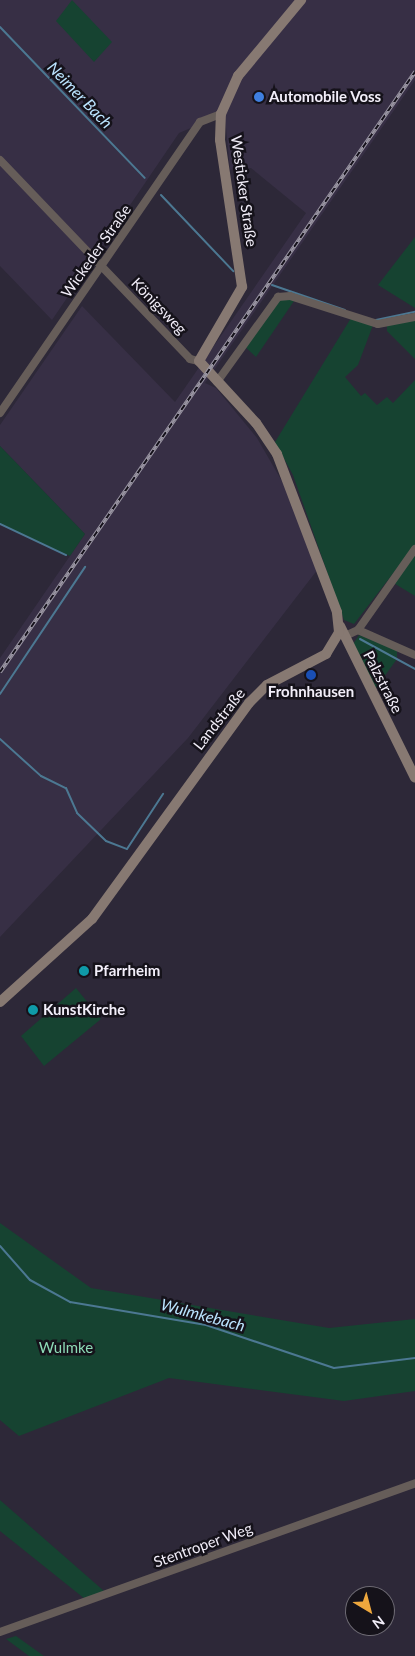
<!DOCTYPE html>
<meta charset="utf-8">
<style>
body{margin:0}
#map{position:relative;width:415px;height:1656px;overflow:hidden;background:#2d2838;font-family:Lato,sans-serif}
div>[style]{position:absolute}
[style*='--x']{left:calc(var(--x)*1px);top:calc(var(--y)*1px);width:calc(var(--w)*1px);rotate:calc(var(--a)*1deg)}
.built>*{inset:0;background:#372f45}
.green>*{inset:0;background:#164331}
.stream>*{height:2px;margin:-1px;padding:0 1px;transform-origin:1px;border-radius:1px;background:#4c7892}
.street>*{height:8px;margin:-4px;padding:0 4px;transform-origin:4px;border-radius:4px;background:#665d59}
.secondary>*{height:10px;margin:-5px;padding:0 5px;transform-origin:5px;border-radius:5px;background:#877972}
.rail>*{height:4px;margin-top:-2px;transform-origin:0;background:repeating-linear-gradient(90deg,#15121a 0 5.5px,#9995a2 0 11px);box-sizing:border-box;border-block:1px solid #9995a2}
.dots>*{width:14px;height:14px;translate:-50% -50%;box-sizing:border-box;border:2px solid #15121a;border-radius:50%}
span{translate:-50% -50%;white-space:nowrap;text-align:center;line-height:1.15;-webkit-text-stroke:5px #15121a;paint-order:stroke}
.poi-label{font-size:15px;color:#f2eef9;font-weight:700}
.left{translate:0 -50%;text-align:left}
.street-label{font-size:15px;color:#f2eef9}
.park-label{font-size:15px;color:#8ddbb7}
.water-label{font-size:16px;color:#bbe4ff;font-style:italic}
.north{position:absolute;left:345px;top:1586px;width:50px;height:50px;box-sizing:border-box;background:#15121a;border:1px solid #6d6a73;border-radius:50%;rotate:143deg;font-size:14px;font-weight:700;line-height:20px;text-align:center;color:#f2eef9}
.north::after{content:'';display:block;margin:auto;width:18px;height:22px;background:#eea73d;clip-path:polygon(50% 0,100% 100%,50% 72%,0 100%)}
</style>
<div id="map">
<div class="built">
<i style="clip-path:polygon(0 0,415px 0,415px 80px,205px 383px,216px 388px,257px 438px,283px 483px,318px 569px,188px 738px,0 937px,0 658px,85px 534px,0 446px,0 425px,82px 306px,175px 402px,306px 213px,251px 168px,230px 170px,225px 117px,219px 116px,179px 133px,52px 320px,0 266px)"></i>
</div>
<div class="green">
<i style="clip-path:polygon(72px 0,112px 42px,94px 62px,56px 21px)"></i>
<i style="clip-path:polygon(415px 237px,415px 308px,378px 285px)"></i>
<i style="clip-path:polygon(285px 298px,294px 301px,256px 357px,243px 345px,274px 303px)"></i>
<i style="clip-path:polygon(415px 317px,415px 359px,387px 331px,387px 323px)"></i>
<i style="clip-path:polygon(351px 318px,373px 325px,358px 365px,345px 377px,361px 396px,365px 393px,377px 405px,387px 397px,393px 403px,415px 380px,415px 545px,354px 624px,344px 620px,293px 475px,275px 442px)"></i>
<i style="clip-path:polygon(0 446px,85px 534px,70px 556px,0 524px)"></i>
<i style="clip-path:polygon(415px 550px,415px 596px,392px 582px)"></i>
<i style="clip-path:polygon(359px 635px,397px 650px,397px 659px,373px 692px,352px 646px)"></i>
<i style="clip-path:polygon(76px 988px,101px 1019px,44px 1066px,21px 1036px)"></i>
<i style="clip-path:polygon(0 1223px,91px 1288px,329px 1328px,415px 1319px,415px 1391px,344px 1401px,169px 1378px,19px 1436px,0 1420px)"></i>
<i style="clip-path:polygon(0 1500px,104px 1591px,85px 1599px,0 1531px)"></i>
<i style="clip-path:polygon(16px 1636px,44px 1656px,29px 1656px,6px 1639px)"></i>
</div>
<div class="stream">
<i style="--x:0;--y:27;--w:209;--a:46.2"></i>
<i style="--x:161;--y:195;--w:105;--a:46.5"></i>
<i style="--x:272;--y:285;--w:77;--a:18.9"></i>
<i style="--x:376;--y:320;--w:40;--a:-12"></i>
<i style="--x:0;--y:524;--w:73;--a:25.2"></i>
<i style="--x:360;--y:639;--w:63;--a:28.6"></i>
<i style="--x:0;--y:694;--w:153;--a:-56.2"></i>
<i style="--x:0;--y:739;--w:55;--a:42.1"></i>
<i style="--x:41;--y:776;--w:28;--a:26"></i>
<i style="--x:66;--y:788;--w:27;--a:66"></i>
<i style="--x:77;--y:813;--w:40;--a:44"></i>
<i style="--x:106;--y:841;--w:22;--a:21"></i>
<i style="--x:127;--y:849;--w:66;--a:-56.8"></i>
<i style="--x:0;--y:1246;--w:45;--a:48.6"></i>
<i style="--x:30;--y:1280;--w:46;--a:28.8"></i>
<i style="--x:70;--y:1302;--w:138;--a:9.6"></i>
<i style="--x:206;--y:1325;--w:135;--a:18.6"></i>
<i style="--x:334;--y:1368;--w:82;--a:-7"></i>
</div>
<div class="street">
<i style="--x:0;--y:160;--w:275;--a:46.3"></i>
<i style="--x:190;--y:359;--w:9;--a:13"></i>
<i style="--x:217;--y:382;--w:105;--a:-54.3"></i>
<i style="--x:278;--y:297;--w:12;--a:-5"></i>
<i style="--x:290;--y:296;--w:92;--a:17.7"></i>
<i style="--x:378;--y:324;--w:38;--a:-11"></i>
<i style="--x:0;--y:413;--w:353;--a:-55.5"></i>
<i style="--x:200;--y:122;--w:22;--a:-21"></i>
<i style="--x:358;--y:630;--w:62;--a:23.7"></i>
<i style="--x:345;--y:636;--w:14;--a:-25"></i>
<i style="--x:358;--y:630;--w:99;--a:-54.9"></i>
<i style="--x:0;--y:1632;--w:441;--a:-19.7"></i>
</div>
<div class="secondary">
<i style="--x:340;--y:626;--w:169;--a:63.7"></i>
<i style="--x:0;--y:1002;--w:124;--a:-42.1"></i>
<i style="--x:92;--y:919;--w:267;--a:-54"></i>
<i style="--x:249;--y:703;--w:25;--a:-45"></i>
<i style="--x:267;--y:685;--w:67;--a:-27.7"></i>
<i style="--x:326;--y:654;--w:26;--a:-59"></i>
<i style="--x:339;--y:632;--w:20;--a:-96"></i>
<i style="--x:337;--y:612;--w:169;--a:-110.8"></i>
<i style="--x:277;--y:454;--w:37;--a:-124"></i>
<i style="--x:256;--y:423;--w:84;--a:-132.6"></i>
<i style="--x:199;--y:361;--w:86;--a:-59.8"></i>
<i style="--x:242;--y:287;--w:149;--a:-98.5"></i>
<i style="--x:220;--y:140;--w:26;--a:-88"></i>
<i style="--x:221;--y:114;--w:42;--a:-65.9"></i>
<i style="--x:238;--y:76;--w:99;--a:-50.3"></i>
</div>
<div class="rail">
<i style="--x:0;--y:672;--w:730;--a:-55.33"></i>
</div>
<div class="dots">
<i style="left:259px;top:97px;background:#3f7fe0"></i>
<i style="left:311px;top:675px;background:#1a4fb4"></i>
<i style="left:84px;top:971px;background:#0f9aa8"></i>
<i style="left:33px;top:1010px;background:#0f9aa8"></i>
</div>
<div class="poi-label">
<span class="left" style="left:269px;top:97px">Automobile Voss</span>
<span style="left:311px;top:692px">Frohnhausen</span>
<span class="left" style="left:94px;top:971px">Pfarrheim</span>
<span class="left" style="left:43px;top:1010px">KunstKirche</span>
</div>
<div class="street-label">
<span style="left:244px;top:191px;rotate:82deg">Westicker Straße</span>
<span style="left:96px;top:251px;rotate:-55deg">Wickeder Straße</span>
<span style="left:159px;top:306px;rotate:46deg">Königsweg</span>
<span style="left:383px;top:682px;rotate:63deg">Palzstraße</span>
<span style="left:219px;top:719px;rotate:-52deg">Landstraße</span>
<span style="left:203px;top:1545px;rotate:-20deg">Stentroper Weg</span>
</div>
<div class="park-label">
<span style="left:66px;top:1348px">Wulmke</span>
</div>
<div class="water-label">
<span style="left:80px;top:95px;rotate:46deg">Neimer Bach</span>
<span style="left:203px;top:1315px;rotate:15deg">Wulmkebach</span>
</div>
<div class="north">N</div>
</div>
